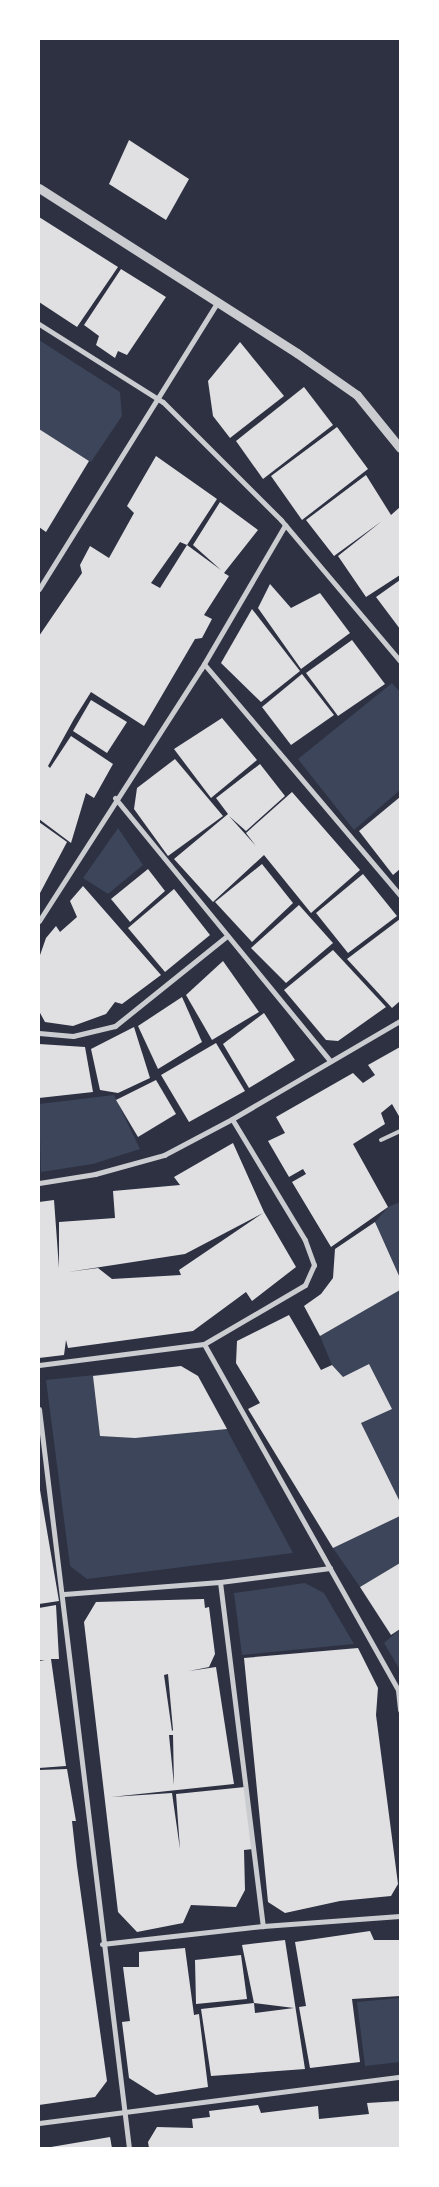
<!DOCTYPE html>
<style>
body{margin:0}
#map{position:relative;width:439px;height:2187px;overflow:hidden;background:#2d3142;font-family:Jost,sans-serif}
div>[style]{position:absolute}
[style*='--x']{left:calc(var(--x)*1px);top:calc(var(--y)*1px);width:calc(var(--w)*1px);rotate:calc(var(--a)*1deg)}
.green>*{inset:0;background:#3c4559}
.building>*{inset:0;background:#e0e0e3}
.service>*{height:4px;margin:-2px;padding:0 2px;transform-origin:2px;border-radius:2px;background:#caccd0}
.minor>*{height:5px;margin:-2.5px;padding:0 2.5px;transform-origin:2.5px;border-radius:2.5px;background:#caccd0}
.tertiary>*{height:9px;margin:-4.5px;padding:0 4.5px;transform-origin:4.5px;border-radius:4.5px;background:#caccd0}
span{translate:-50% -50%;white-space:nowrap;text-align:center;line-height:1.15;-webkit-text-stroke:4px #fff;paint-order:stroke}
.frame{position:absolute;inset:0;border:40px solid #fff;pointer-events:none}
</style>
<div id="map">
<div class="green">
<i style="clip-path:polygon(39px 340px,120px 392px,122px 416px,91px 462px,39px 429px)"></i>
<i style="clip-path:polygon(392px 683px,400px 692px,400px 790px,354px 830px,298px 759px)"></i>
<i style="clip-path:polygon(118px 828px,143px 865px,108px 894px,83px 878px)"></i>
<i style="clip-path:polygon(114px 1095px,140px 1149px,93px 1164px,41px 1172px,39px 1104px)"></i>
<i style="clip-path:polygon(400px 1202px,400px 1278px,375px 1222px,388px 1207px)"></i>
<i style="clip-path:polygon(400px 1290px,400px 1502px,361px 1423px,391px 1408px,369px 1364px,343px 1377px,332px 1365px,320px 1336px)"></i>
<i style="clip-path:polygon(181px 1366px,198px 1376px,293px 1553px,87px 1579px,70px 1566px,46px 1380px)"></i>
<i style="clip-path:polygon(400px 1516px,400px 1563px,360px 1587px,333px 1548px)"></i>
<i style="clip-path:polygon(305px 1583px,324px 1593px,354px 1644px,242px 1655px,234px 1593px)"></i>
<i style="clip-path:polygon(400px 1629px,400px 1670px,384px 1643px)"></i>
<i style="clip-path:polygon(400px 1998px,400px 2062px,365px 2066px,357px 2002px)"></i>
</div>
<div class="building">
<i style="clip-path:polygon(129px 140px,189px 179px,166px 220px,109px 184px)"></i>
<i style="clip-path:polygon(39px 217px,118px 267px,77px 327px,39px 302px)"></i>
<i style="clip-path:polygon(121px 269px,166px 297px,127px 355px,118px 351px,115px 358px,96px 345px,99px 336px,84px 325px)"></i>
<i style="clip-path:polygon(240px 342px,284px 396px,230px 438px,213px 416px,208px 381px)"></i>
<i style="clip-path:polygon(304px 387px,333px 425px,263px 479px,236px 441px)"></i>
<i style="clip-path:polygon(337px 427px,368px 469px,302px 520px,271px 476px)"></i>
<i style="clip-path:polygon(39px 429px,89px 461px,46px 532px,39px 527px)"></i>
<i style="clip-path:polygon(156px 456px,217px 499px,187px 545px,180px 542px,151px 583px,160px 588px,187px 545px,221px 570px,193px 545px,220px 502px,258px 530px,224px 573px,229px 576px,204px 615px,212px 619px,202px 638px,195px 639px,144px 726px,91px 692px,74px 719px,48px 766px,50px 768px,71px 736px,113px 764px,94px 798px,86px 793px,71px 843px,39px 819px,39px 636px,82px 573px,80px 565px,90px 546px,109px 558px,134px 513px,127px 506px)"></i>
<i style="clip-path:polygon(366px 475px,391px 515px,400px 507px,400px 575px,366px 597px,338px 556px,382px 521px,334px 556px,306px 520px)"></i>
<i style="clip-path:polygon(400px 580px,400px 629px,376px 597px)"></i>
<i style="clip-path:polygon(270px 584px,291px 608px,320px 593px,350px 633px,301px 669px,258px 608px)"></i>
<i style="clip-path:polygon(252px 609px,300px 671px,261px 702px,221px 663px)"></i>
<i style="clip-path:polygon(352px 640px,385px 684px,338px 716px,306px 673px)"></i>
<i style="clip-path:polygon(302px 674px,334px 715px,291px 745px,262px 707px)"></i>
<i style="clip-path:polygon(91px 700px,127px 722px,107px 753px,73px 731px)"></i>
<i style="clip-path:polygon(222px 718px,257px 760px,211px 798px,174px 749px)"></i>
<i style="clip-path:polygon(175px 759px,223px 816px,168px 856px,134px 809px,137px 788px)"></i>
<i style="clip-path:polygon(260px 764px,285px 796px,246px 831px,229px 816px,256px 846px,246px 833px,292px 792px,360px 870px,311px 913px,264px 855px,213px 902px,174px 859px,228px 814px,216px 798px)"></i>
<i style="clip-path:polygon(400px 797px,400px 869px,393px 875px,359px 831px)"></i>
<i style="clip-path:polygon(39px 822px,67px 842px,39px 895px)"></i>
<i style="clip-path:polygon(262px 864px,293px 903px,252px 942px,215px 902px)"></i>
<i style="clip-path:polygon(148px 869px,165px 891px,130px 922px,111px 899px)"></i>
<i style="clip-path:polygon(363px 874px,397px 916px,348px 953px,316px 913px)"></i>
<i style="clip-path:polygon(83px 886px,161px 975px,122px 1004px,115px 1002px,106px 1014px,73px 1026px,45px 1022px,39px 1011px,39px 958px,46px 938px,56px 926px,60px 932px,77px 917px,70px 901px)"></i>
<i style="clip-path:polygon(174px 889px,210px 935px,165px 972px,128px 928px)"></i>
<i style="clip-path:polygon(299px 905px,333px 943px,286px 983px,251px 948px)"></i>
<i style="clip-path:polygon(400px 919px,400px 1001px,392px 1008px,347px 959px)"></i>
<i style="clip-path:polygon(333px 950px,386px 1007px,338px 1041px,326px 1040px,284px 990px)"></i>
<i style="clip-path:polygon(223px 961px,259px 1012px,212px 1040px,186px 995px)"></i>
<i style="clip-path:polygon(182px 997px,202px 1042px,158px 1069px,138px 1026px)"></i>
<i style="clip-path:polygon(264px 1013px,295px 1060px,249px 1088px,223px 1044px)"></i>
<i style="clip-path:polygon(134px 1027px,150px 1078px,118px 1093px,100px 1090px,91px 1049px)"></i>
<i style="clip-path:polygon(216px 1043px,245px 1091px,189px 1122px,161px 1075px)"></i>
<i style="clip-path:polygon(39px 1044px,85px 1047px,93px 1092px,39px 1098px)"></i>
<i style="clip-path:polygon(400px 1047px,400px 1118px,392px 1104px,381px 1113px,385px 1124px,353px 1144px,388px 1207px,331px 1247px,292px 1182px,306px 1174px,303px 1169px,289px 1177px,268px 1141px,285px 1133px,276px 1117px,353px 1073px,363px 1083px,375px 1075px,368px 1065px)"></i>
<i style="clip-path:polygon(156px 1080px,176px 1114px,138px 1137px,116px 1100px)"></i>
<i style="clip-path:polygon(evenodd,233px 1143px,264px 1212px,296px 1267px,252px 1301px,246px 1292px,193px 1331px,68px 1348px,66px 1340px,64px 1355px,39px 1358px,39px 1202px,54px 1200px,59px 1268px,59px 1222px,115px 1218px,113px 1191px,180px 1185px,174px 1177px,233px 1143px,263px 1213px,179px 1270px,181px 1275px,112px 1279px,98px 1268px,68px 1272px,185px 1254px,263px 1213px)"></i>
<i style="clip-path:polygon(375px 1222px,400px 1278px,400px 1290px,320px 1336px,304px 1306px,321px 1294px,333px 1278px,335px 1249px)"></i>
<i style="clip-path:polygon(289px 1315px,321px 1370px,332px 1365px,343px 1377px,369px 1364px,392px 1409px,361px 1423px,400px 1502px,400px 1516px,333px 1548px,248px 1409px,260px 1403px,236px 1363px,237px 1341px)"></i>
<i style="clip-path:polygon(181px 1366px,198px 1376px,227px 1429px,135px 1438px,100px 1436px,93px 1376px)"></i>
<i style="clip-path:polygon(39px 1484px,59px 1601px,39px 1604px)"></i>
<i style="clip-path:polygon(400px 1563px,400px 1629px,391px 1635px,360px 1587px)"></i>
<i style="clip-path:polygon(evenodd,204px 1599px,205px 1608px,209px 1607px,215px 1654px,209px 1667px,189px 1671px,216px 1667px,234px 1784px,111px 1797px,172px 1793px,180px 1849px,176px 1794px,245px 1787px,253px 1849px,244px 1850px,245px 1890px,236px 1907px,191px 1905px,183px 1923px,137px 1932px,118px 1912px,84px 1622px,96px 1602px,204px 1599px,168px 1674px,173px 1730px,172px 1731px,164px 1675px,168px 1674px,204px 1599px,169px 1735px,173px 1735px,174px 1785px,169px 1735px)"></i>
<i style="clip-path:polygon(56px 1605px,59px 1659px,51px 1659px,66px 1766px,39px 1768px,39px 1661px,45px 1660px,39px 1660px,39px 1608px)"></i>
<i style="clip-path:polygon(358px 1648px,378px 1688px,376px 1715px,398px 1884px,391px 1896px,340px 1901px,285px 1913px,268px 1902px,244px 1658px)"></i>
<i style="clip-path:polygon(67px 1769px,76px 1821px,72px 1821px,77px 1866px,107px 2081px,95px 2097px,39px 2105px,39px 1770px)"></i>
<i style="clip-path:polygon(370px 1931px,374px 1940px,400px 1940px,400px 1996px,352px 1999px,360px 2062px,310px 2068px,299px 2007px,306px 2006px,295px 1942px)"></i>
<i style="clip-path:polygon(285px 1940px,305px 2069px,211px 2076px,201px 2009px,254px 2003px,255px 2013px,294px 2008px,254px 2003px,242px 1945px)"></i>
<i style="clip-path:polygon(185px 1948px,194px 2015px,199px 2014px,208px 2087px,156px 2095px,129px 2078px,122px 2022px,130px 2021px,123px 1967px,139px 1967px,139px 1952px)"></i>
<i style="clip-path:polygon(241px 1955px,247px 1999px,196px 2004px,195px 1960px)"></i>
<i style="clip-path:polygon(400px 2101px,400px 2148px,149px 2148px,148px 2142px,157px 2127px,193px 2128px,192px 2119px,210px 2117px,209px 2111px,258px 2105px,261px 2113px,318px 2106px,319px 2119px,369px 2114px,367px 2103px)"></i>
<i style="clip-path:polygon(110px 2137px,112px 2148px,51px 2148px,51px 2147px)"></i>
</div>
<div class="service">
<i style="--x:381;--y:1140;--w:21;--a:-25"></i>
</div>
<div class="minor">
<i style="--x:39;--y:324;--w:146;--a:32.2"></i>
<i style="--x:163;--y:402;--w:167;--a:45"></i>
<i style="--x:281;--y:520;--w:185;--a:49.8"></i>
<i style="--x:39;--y:589;--w:337;--a:-58.1"></i>
<i style="--x:204;--y:664;--w:303;--a:49.7"></i>
<i style="--x:115;--y:798;--w:340;--a:50.7"></i>
<i style="--x:39;--y:921;--w:300;--a:-57.3"></i>
<i style="--x:201;--y:669;--w:167;--a:-59.7"></i>
<i style="--x:39;--y:1033;--w:34;--a:5"></i>
<i style="--x:73;--y:1036;--w:43;--a:-13.4"></i>
<i style="--x:115;--y:1026;--w:144;--a:-38.8"></i>
<i style="--x:39;--y:1183;--w:57;--a:-9.1"></i>
<i style="--x:95;--y:1174;--w:72;--a:-15.4"></i>
<i style="--x:164;--y:1155;--w:77;--a:-27.9"></i>
<i style="--x:232;--y:1119;--w:194;--a:-30.3"></i>
<i style="--x:204;--y:1344;--w:397;--a:60.7"></i>
<i style="--x:398;--y:1690;--w:20;--a:84"></i>
<i style="--x:39;--y:1365;--w:166;--a:-7.3"></i>
<i style="--x:204;--y:1344;--w:117;--a:-30.3"></i>
<i style="--x:305;--y:1285;--w:22;--a:-66"></i>
<i style="--x:314;--y:1265;--w:27;--a:-110"></i>
<i style="--x:305;--y:1240;--w:141;--a:-121.1"></i>
<i style="--x:39;--y:1409;--w:744;--a:83.06"></i>
<i style="--x:220;--y:1582;--w:347;--a:82.9"></i>
<i style="--x:64;--y:1594;--w:156;--a:-4.4"></i>
<i style="--x:220;--y:1582;--w:111;--a:-7.3"></i>
<i style="--x:102;--y:1944;--w:162;--a:-6.4"></i>
<i style="--x:263;--y:1926;--w:137;--a:-4.2"></i>
<i style="--x:39;--y:2123;--w:364;--a:-7.3"></i>
</div>
<div class="tertiary">
<i style="--x:39;--y:188;--w:306;--a:32.6"></i>
<i style="--x:297;--y:353;--w:73;--a:35"></i>
<i style="--x:357;--y:395;--w:68;--a:50.9"></i>
</div>
<div class="frame"></div>
</div>
